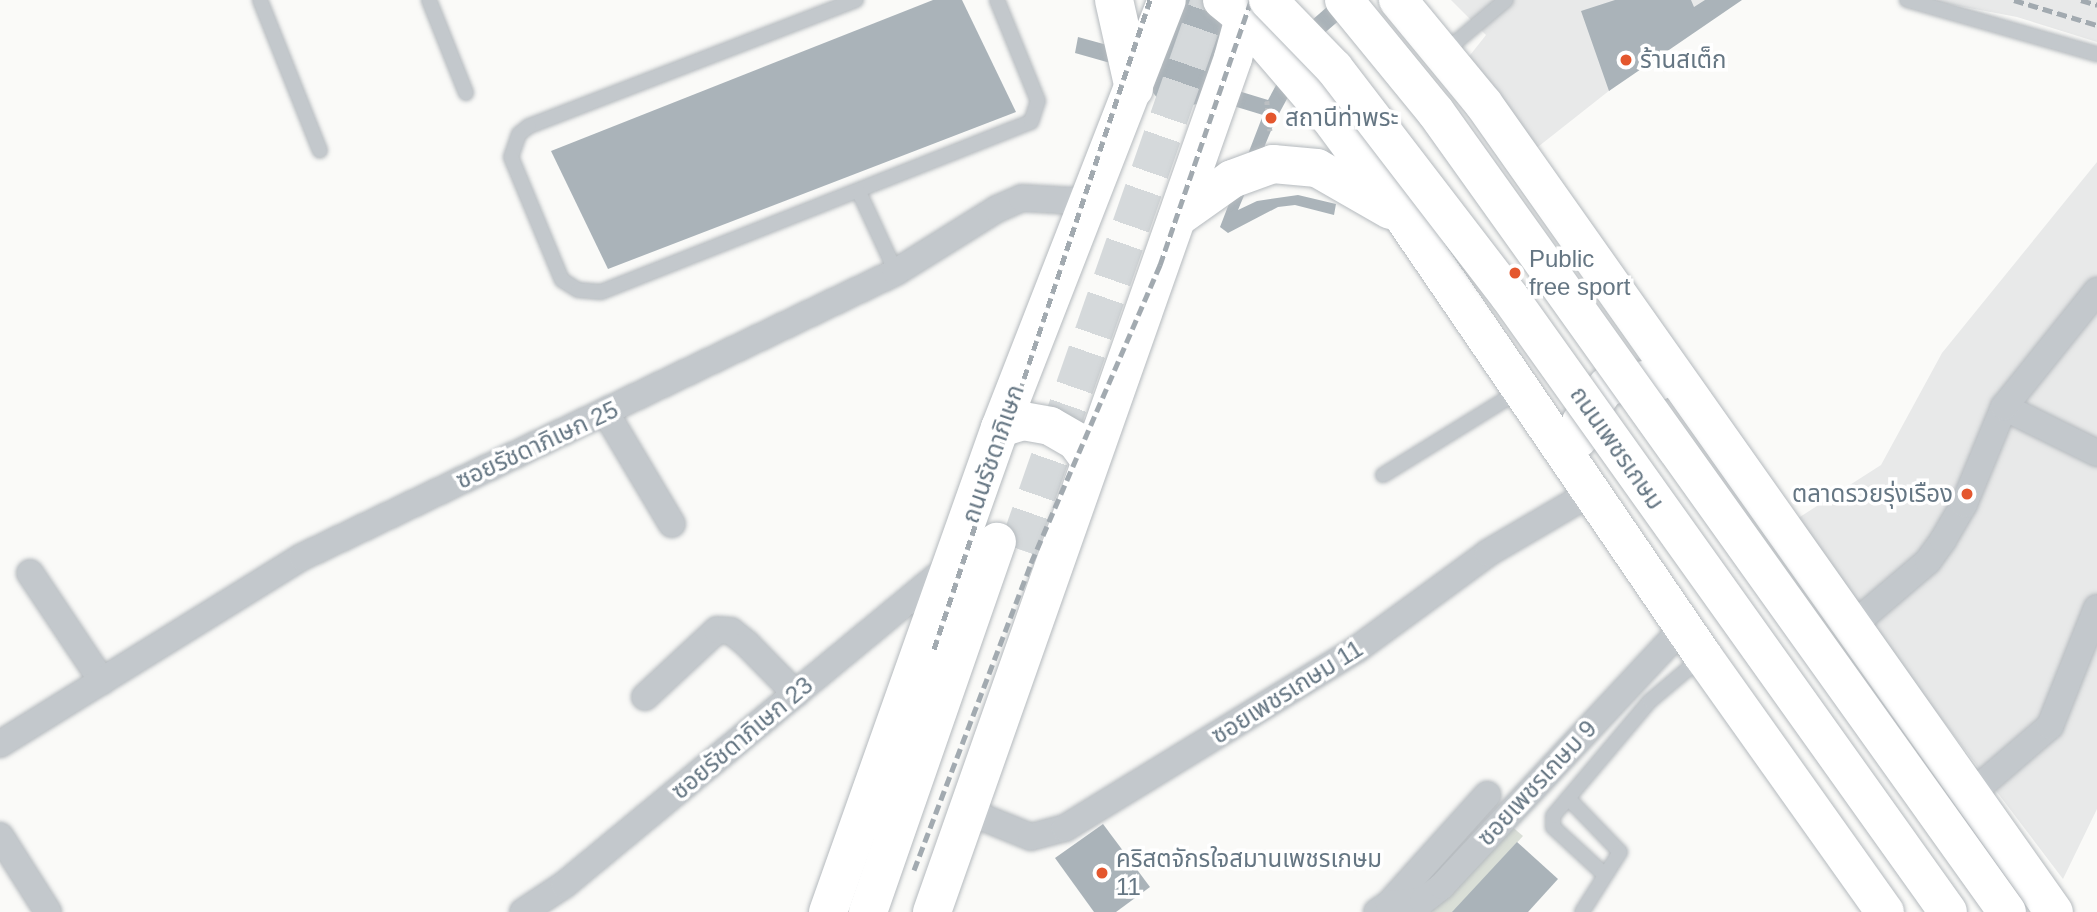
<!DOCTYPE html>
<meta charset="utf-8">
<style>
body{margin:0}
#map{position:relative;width:2097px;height:912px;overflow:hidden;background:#fafaf8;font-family:Arial,"Noto Sans Thai",sans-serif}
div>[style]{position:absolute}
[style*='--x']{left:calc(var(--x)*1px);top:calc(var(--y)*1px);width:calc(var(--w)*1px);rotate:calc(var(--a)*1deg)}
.built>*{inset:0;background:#e8e9e9}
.green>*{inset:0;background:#dadfd7}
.building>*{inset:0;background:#aab3b9}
.primary-tunnel>*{height:38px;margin-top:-19px;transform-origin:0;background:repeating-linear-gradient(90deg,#d5d9db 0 38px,transparent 0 57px)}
.path>*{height:4.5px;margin-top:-2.25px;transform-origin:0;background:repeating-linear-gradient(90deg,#bbbfc2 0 3.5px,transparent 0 7px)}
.roads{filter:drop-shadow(0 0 2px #b5babe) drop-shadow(0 0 2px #b5babe)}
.lane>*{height:14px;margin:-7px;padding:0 7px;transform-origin:7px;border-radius:7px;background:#c3c8cc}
.street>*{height:26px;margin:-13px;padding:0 13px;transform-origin:13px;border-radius:13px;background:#c3c8cc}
.primary>*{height:38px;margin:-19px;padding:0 19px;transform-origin:19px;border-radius:19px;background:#fff}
.rail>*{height:5px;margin-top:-2.5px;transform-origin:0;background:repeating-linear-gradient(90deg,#a2aab0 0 10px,transparent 0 15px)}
.bridges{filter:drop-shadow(0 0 2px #b5babe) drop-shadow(0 0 2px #b5babe)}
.primary-bridge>*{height:38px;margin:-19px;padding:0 19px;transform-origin:19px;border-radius:19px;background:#fff}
.dots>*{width:19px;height:19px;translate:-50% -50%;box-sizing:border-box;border:4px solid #fff;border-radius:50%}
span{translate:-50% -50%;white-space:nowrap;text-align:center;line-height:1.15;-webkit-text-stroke:7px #fff;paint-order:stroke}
.poi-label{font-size:24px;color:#657683}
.left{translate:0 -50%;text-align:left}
.right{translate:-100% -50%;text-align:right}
.street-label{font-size:24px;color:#657683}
</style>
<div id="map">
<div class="built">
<i style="clip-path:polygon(1451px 0,1724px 0,1534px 150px,1467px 59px,1486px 35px)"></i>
<i style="clip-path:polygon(1927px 0,2097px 0,2097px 42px,2017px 17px)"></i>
<i style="clip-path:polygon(2097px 162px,2097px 809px,2063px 879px,1792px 522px,1881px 465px,1942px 353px)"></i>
</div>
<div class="green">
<i style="clip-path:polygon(1510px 825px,1523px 836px,1454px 912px,1412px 912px)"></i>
</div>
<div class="building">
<i style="clip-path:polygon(933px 0,962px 0,1016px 112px,608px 269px,551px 151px)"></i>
<i style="clip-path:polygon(1155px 0,1268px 0,1222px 86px,1268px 100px,1311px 21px,1335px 0,1363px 0,1321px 36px,1275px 121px,1238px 210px,1257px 201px,1298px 195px,1336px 204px,1334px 215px,1295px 205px,1278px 207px,1228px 233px,1220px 227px,1263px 115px,1217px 101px,1166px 109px,1135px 70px,1075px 53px,1078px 37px,1140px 54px)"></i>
<i style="clip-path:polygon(1615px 0,1691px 0,1694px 7px,1705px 0,1742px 0,1609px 91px,1581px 11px)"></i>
<i style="clip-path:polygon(1103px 824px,1150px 887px,1116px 912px,1094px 912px,1055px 858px)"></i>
<i style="clip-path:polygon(1517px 842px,1558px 879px,1528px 912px,1452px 912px)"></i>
</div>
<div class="primary-tunnel">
<i style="--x:1018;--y:549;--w:582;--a:-70.72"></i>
</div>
<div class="path">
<i style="--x:1267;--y:101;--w:30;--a:84"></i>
</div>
<div class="roads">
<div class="lane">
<i style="--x:260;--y:0;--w:162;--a:68.3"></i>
<i style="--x:429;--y:0;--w:100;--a:68.3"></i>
<i style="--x:856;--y:0;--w:350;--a:158.9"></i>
<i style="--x:529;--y:126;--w:13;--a:141"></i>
<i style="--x:519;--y:134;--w:24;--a:109"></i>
<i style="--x:511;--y:157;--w:133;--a:67.5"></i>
<i style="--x:562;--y:280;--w:19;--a:32"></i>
<i style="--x:578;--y:290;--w:23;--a:5"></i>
<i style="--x:601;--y:292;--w:462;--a:-21.6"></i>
<i style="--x:1031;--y:122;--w:22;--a:-72"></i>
<i style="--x:1038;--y:101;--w:109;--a:-112.1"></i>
<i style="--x:1907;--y:0;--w:198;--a:15.9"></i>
<i style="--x:1443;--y:53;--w:82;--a:-40.1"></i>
<i style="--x:859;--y:192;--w:88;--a:65.2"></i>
<i style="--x:1383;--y:475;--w:160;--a:-31.7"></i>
<i style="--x:1568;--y:798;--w:75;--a:46.1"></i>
<i style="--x:1620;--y:852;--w:71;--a:122.3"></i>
<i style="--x:1605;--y:875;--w:71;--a:-137.3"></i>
<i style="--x:1553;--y:827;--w:11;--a:-90"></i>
<i style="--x:1553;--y:816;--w:150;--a:-49.9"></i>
<i style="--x:1650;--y:701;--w:68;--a:-40.2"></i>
</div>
<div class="street">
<i style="--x:2004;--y:407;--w:104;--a:26.3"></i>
<i style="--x:606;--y:413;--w:129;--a:59.3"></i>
<i style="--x:30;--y:573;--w:130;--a:56.3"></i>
<i style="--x:1852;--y:626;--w:100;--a:-40.5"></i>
<i style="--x:1928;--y:561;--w:26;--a:-54"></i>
<i style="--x:1943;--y:540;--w:42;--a:-59.7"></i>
<i style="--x:1964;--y:504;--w:105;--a:-67.6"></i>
<i style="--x:2004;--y:407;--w:149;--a:-51.3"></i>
<i style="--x:645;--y:697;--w:98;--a:-42.9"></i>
<i style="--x:717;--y:630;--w:14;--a:4"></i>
<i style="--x:731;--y:631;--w:21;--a:39"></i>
<i style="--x:747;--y:644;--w:70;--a:45.6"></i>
<i style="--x:0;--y:744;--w:355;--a:-31.8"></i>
<i style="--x:302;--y:557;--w:659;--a:-25.63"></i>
<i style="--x:896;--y:272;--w:119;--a:-32"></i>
<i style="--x:997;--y:209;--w:27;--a:-24"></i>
<i style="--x:1022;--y:198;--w:70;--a:3.3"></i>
<i style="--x:1971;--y:794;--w:104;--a:-40.7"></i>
<i style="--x:2050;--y:726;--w:127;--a:-68.3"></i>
<i style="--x:967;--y:811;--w:69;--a:22.1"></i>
<i style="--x:1031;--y:837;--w:35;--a:-15"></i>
<i style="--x:1065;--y:828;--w:342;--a:-31.5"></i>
<i style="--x:1357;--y:649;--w:162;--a:-36.2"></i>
<i style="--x:1488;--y:553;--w:121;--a:-30.4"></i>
<i style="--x:0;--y:836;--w:90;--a:57.7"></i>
<i style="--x:1389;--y:904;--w:147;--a:-48"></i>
<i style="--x:523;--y:912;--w:49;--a:-33.4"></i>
<i style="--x:564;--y:885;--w:499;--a:-39.6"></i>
<i style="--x:1377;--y:912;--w:14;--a:-34"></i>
<i style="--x:1389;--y:904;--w:34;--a:-5"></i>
<i style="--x:1423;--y:901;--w:24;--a:-38"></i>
<i style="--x:1442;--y:886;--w:353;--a:-47"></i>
</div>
<div class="primary">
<i style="--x:1114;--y:0;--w:91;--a:77.3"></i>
<i style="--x:1222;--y:0;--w:28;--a:39"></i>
<i style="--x:1244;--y:18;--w:132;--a:49.3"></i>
<i style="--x:1330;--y:118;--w:124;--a:53.5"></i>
<i style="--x:1404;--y:218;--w:530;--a:55.68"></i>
<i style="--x:1703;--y:656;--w:314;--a:54.6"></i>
<i style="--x:1398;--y:0;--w:134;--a:50.5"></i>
<i style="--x:1483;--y:103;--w:990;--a:54.79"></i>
<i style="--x:1177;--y:218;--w:67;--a:-35.3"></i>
<i style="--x:1232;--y:179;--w:44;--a:-20.1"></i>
<i style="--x:1273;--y:164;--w:44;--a:5.2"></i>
<i style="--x:1317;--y:168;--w:84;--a:29.9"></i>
<i style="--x:1000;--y:428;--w:24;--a:-17"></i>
<i style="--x:1023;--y:421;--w:27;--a:10"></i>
<i style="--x:1050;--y:426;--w:30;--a:30"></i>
<i style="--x:1076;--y:441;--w:24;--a:54"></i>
<i style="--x:1578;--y:439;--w:17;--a:-80"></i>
<i style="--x:1581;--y:422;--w:44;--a:-54.2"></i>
<i style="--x:1607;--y:386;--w:44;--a:-9.2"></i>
<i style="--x:1650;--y:379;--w:9;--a:13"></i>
<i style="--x:828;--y:912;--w:514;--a:-70.44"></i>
<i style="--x:1000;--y:428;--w:459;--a:-68.7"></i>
<i style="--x:868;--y:912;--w:392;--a:-70.8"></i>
<i style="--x:932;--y:912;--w:905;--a:-70.58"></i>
<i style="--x:1233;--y:58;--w:60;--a:-74.6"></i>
</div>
</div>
<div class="rail">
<i style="--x:2014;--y:0;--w:87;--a:16.8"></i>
<i style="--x:2081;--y:0;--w:17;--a:17"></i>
<i style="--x:934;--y:649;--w:684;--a:-71.59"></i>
<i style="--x:914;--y:870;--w:329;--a:-69.1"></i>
<i style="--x:1031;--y:563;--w:325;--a:-66.6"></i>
<i style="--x:1160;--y:265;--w:280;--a:-71"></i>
</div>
<div class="bridges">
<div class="primary-bridge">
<i style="--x:1268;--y:0;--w:95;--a:45.9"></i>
<i style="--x:1334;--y:68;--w:287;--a:52.5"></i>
<i style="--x:1509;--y:296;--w:756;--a:54.52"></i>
<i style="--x:1344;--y:0;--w:144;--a:50.7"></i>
<i style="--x:1435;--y:111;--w:984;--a:54.47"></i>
</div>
</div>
<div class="dots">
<i style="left:1626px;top:60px;background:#e4572e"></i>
<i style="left:1271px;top:118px;background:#e4572e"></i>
<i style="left:1515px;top:273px;background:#e4572e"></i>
<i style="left:1967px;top:494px;background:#e4572e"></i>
<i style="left:1102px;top:873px;background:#e4572e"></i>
</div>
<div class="poi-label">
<span class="left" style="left:1640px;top:60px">ร้านสเต็ก</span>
<span class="left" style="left:1285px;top:118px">สถานีท่าพระ</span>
<span class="left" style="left:1529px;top:273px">Public<br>free sport</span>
<span class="right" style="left:1953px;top:494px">ตลาดรวยรุ่งเรือง</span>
<span class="left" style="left:1116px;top:873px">คริสตจักรใจสมานเพชรเกษม<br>11</span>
</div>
<div class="street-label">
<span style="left:537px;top:445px;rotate:-25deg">ซอยรัชดาภิเษก 25</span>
<span style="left:1617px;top:448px;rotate:55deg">ถนนเพชรเกษม</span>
<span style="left:993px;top:454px;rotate:-71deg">ถนนรัชดาภิเษก</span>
<span style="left:1287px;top:692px;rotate:-32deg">ซอยเพชรเกษม 11</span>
<span style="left:742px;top:738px;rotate:-40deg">ซอยรัชดาภิเษก 23</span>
<span style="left:1537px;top:783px;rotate:-47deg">ซอยเพชรเกษม 9</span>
</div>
</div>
